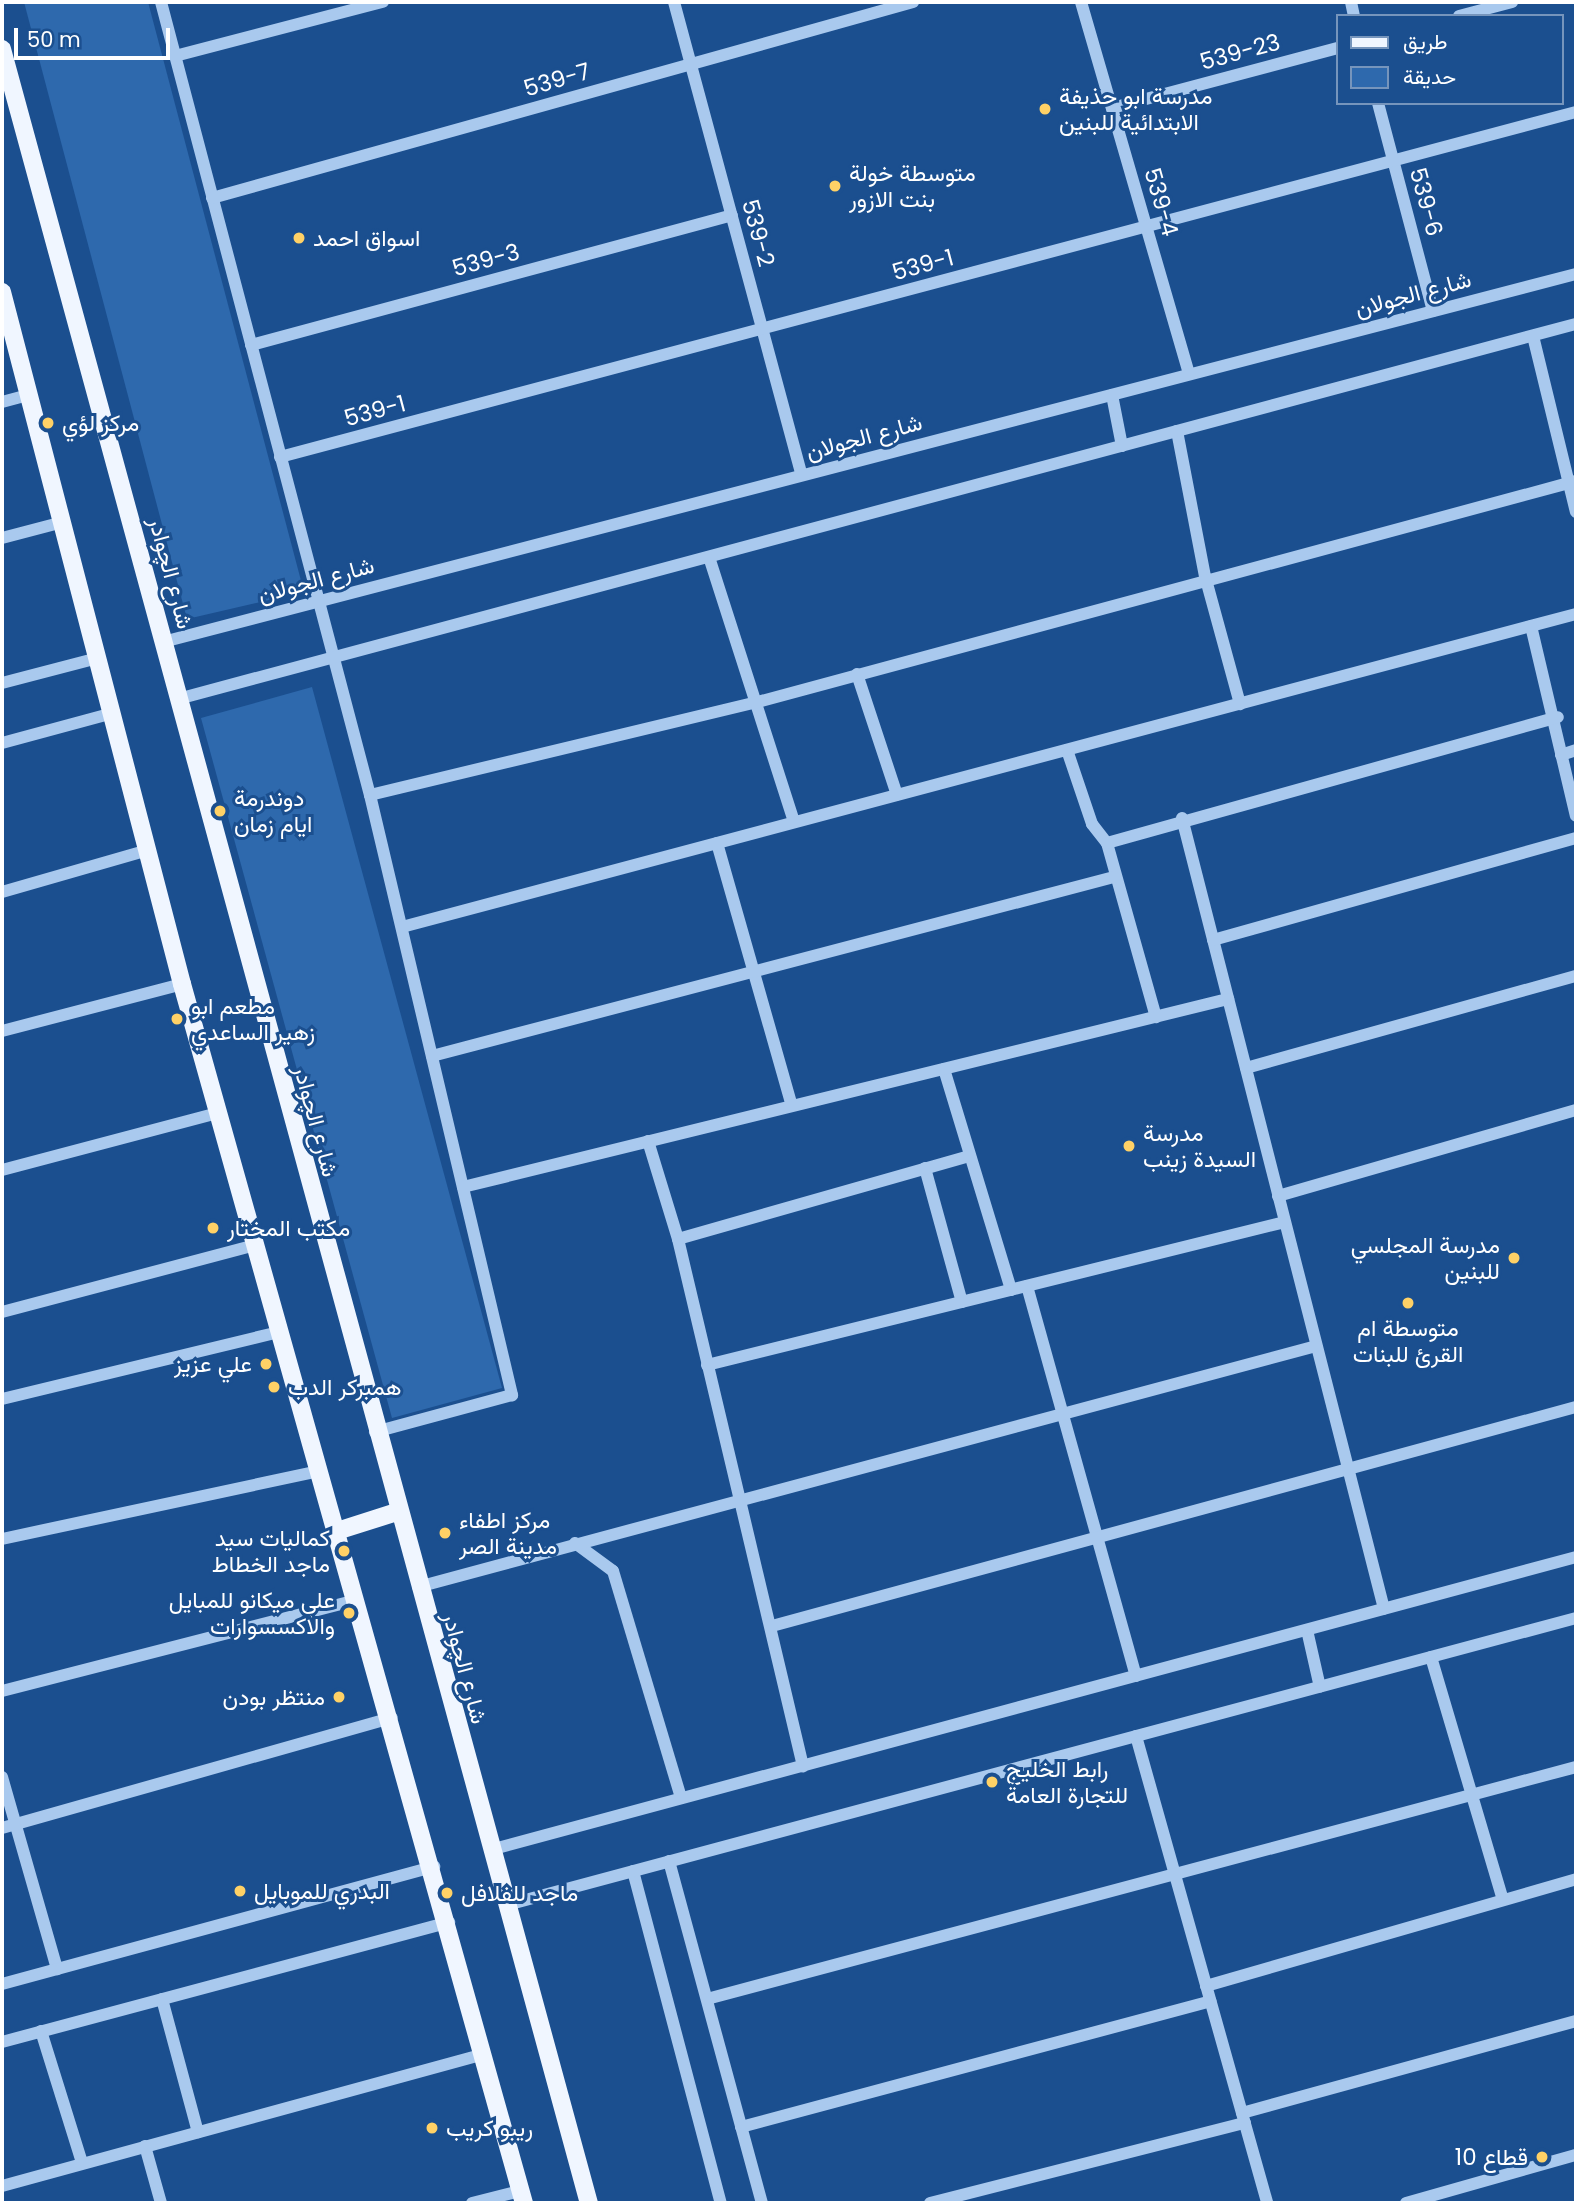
<!DOCTYPE html>
<meta charset="utf-8">
<style>
body{margin:0}
#map{position:relative;width:1578px;height:2205px;overflow:hidden;background:#1b4f8f;font-family:Poppins,Vazirmatn,sans-serif}
div>[style]{position:absolute}
[style*='--x']{left:calc(var(--x)*1px);top:calc(var(--y)*1px);width:calc(var(--w)*1px);rotate:calc(var(--a)*1deg)}
.green>*{inset:0;background:#2e69ad}
.minor>*{height:12px;margin:-6px;padding:0 6px;transform-origin:6px;border-radius:6px;background:#a9c9ee}
.major>*{height:18px;margin:-9px;padding:0 9px;transform-origin:9px;border-radius:9px;background:#f0f6ff}
.dots>*{width:19px;height:19px;translate:-50% -50%;box-sizing:border-box;border:4px solid #1b4f8f;border-radius:50%}
span{translate:-50% -50%;white-space:nowrap;text-align:center;line-height:1.15;-webkit-text-stroke:6px #1b4f8f;paint-order:stroke}
.street-label{font-size:23px;color:#fff}
.poi-label{font-size:23px;color:#fff}
.left{translate:0 -50%;text-align:left}
.right{translate:-100% -50%;text-align:right}
.frame{position:absolute;inset:0;border:4px solid #fff;pointer-events:none}
.legend{position:absolute;left:1336px;top:14px;width:228px;height:91px;box-sizing:border-box;background:#1b4f8f;border:2px solid #7695bc;margin:0;padding:9px 12px;list-style:none;font-size:21px;color:#fff}
.legend li{display:flex;align-items:center;gap:14px;height:35px}
.legend b{width:35px;border:2px solid #7695bc}
.scale{position:absolute;left:14px;top:28px;width:156px;height:32px;box-sizing:border-box;border:4px solid #fff;border-top:0;padding-left:9px;font-size:21px;line-height:24px;white-space:nowrap;color:#fff;-webkit-text-stroke:5px #1b4f8f;paint-order:stroke}
</style>
<div id="map">
<div class="green">
<i style="clip-path:polygon(24px 2px,148px 2px,304px 592px,187px 619px)"></i>
<i style="clip-path:polygon(312px 687px,502px 1388px,392px 1418px,201px 718px)"></i>
</div>
<div class="minor">
<i style="--x:161;--y:2;--w:820;--a:75.24"></i>
<i style="--x:370;--y:795;--w:617;--a:76.68"></i>
<i style="--x:512;--y:1395;--w:142;--a:164.9"></i>
<i style="--x:674;--y:2;--w:490;--a:74.9"></i>
<i style="--x:1081;--y:2;--w:387;--a:73.8"></i>
<i style="--x:1351;--y:2;--w:14;--a:78"></i>
<i style="--x:1459;--y:16;--w:55;--a:-14.8"></i>
<i style="--x:175;--y:56;--w:215;--a:-14.6"></i>
<i style="--x:1378;--y:103;--w:215;--a:75.2"></i>
<i style="--x:1112;--y:108;--w:234;--a:-14.9"></i>
<i style="--x:212;--y:198;--w:728;--a:-15.62"></i>
<i style="--x:1533;--y:336;--w:181;--a:76.3"></i>
<i style="--x:251;--y:345;--w:498;--a:-15.1"></i>
<i style="--x:1112;--y:395;--w:52;--a:78.9"></i>
<i style="--x:2;--y:402;--w:27;--a:-15"></i>
<i style="--x:1177;--y:431;--w:148;--a:79.1"></i>
<i style="--x:1205;--y:576;--w:133;--a:74.7"></i>
<i style="--x:280;--y:457;--w:1341;--a:-14.91"></i>
<i style="--x:2;--y:538;--w:63;--a:-14.7"></i>
<i style="--x:709;--y:557;--w:278;--a:72.2"></i>
<i style="--x:1531;--y:626;--w:195;--a:76.7"></i>
<i style="--x:163;--y:642;--w:1460;--a:-14.6"></i>
<i style="--x:857;--y:674;--w:127;--a:71.7"></i>
<i style="--x:2;--y:683;--w:99;--a:-14.6"></i>
<i style="--x:178;--y:699;--w:1447;--a:-15.02"></i>
<i style="--x:2;--y:743;--w:115;--a:-15.1"></i>
<i style="--x:1067;--y:750;--w:78;--a:71.3"></i>
<i style="--x:1092;--y:824;--w:24;--a:52"></i>
<i style="--x:1107;--y:843;--w:181;--a:74.3"></i>
<i style="--x:1561;--y:755;--w:16;--a:-18"></i>
<i style="--x:370;--y:795;--w:395;--a:-13.5"></i>
<i style="--x:754;--y:703;--w:851;--a:-15.11"></i>
<i style="--x:1182;--y:818;--w:816;--a:75.67"></i>
<i style="--x:717;--y:843;--w:273;--a:74.1"></i>
<i style="--x:1107;--y:843;--w:468;--a:-15.6"></i>
<i style="--x:2;--y:892;--w:152;--a:-16"></i>
<i style="--x:402;--y:927;--w:1215;--a:-14.93"></i>
<i style="--x:1213;--y:940;--w:377;--a:-15.7"></i>
<i style="--x:2;--y:1031;--w:186;--a:-14.6"></i>
<i style="--x:432;--y:1056;--w:705;--a:-14.71"></i>
<i style="--x:1246;--y:1068;--w:343;--a:-15.6"></i>
<i style="--x:944;--y:1069;--w:231;--a:73.1"></i>
<i style="--x:648;--y:1141;--w:102;--a:73"></i>
<i style="--x:678;--y:1239;--w:542;--a:76.66"></i>
<i style="--x:925;--y:1168;--w:139;--a:74.6"></i>
<i style="--x:2;--y:1170;--w:222;--a:-14.8"></i>
<i style="--x:463;--y:1187;--w:788;--a:-13.81"></i>
<i style="--x:1278;--y:1196;--w:310;--a:-16.1"></i>
<i style="--x:678;--y:1239;--w:303;--a:-15.9"></i>
<i style="--x:1027;--y:1286;--w:405;--a:74.4"></i>
<i style="--x:2;--y:1312;--w:262;--a:-14.8"></i>
<i style="--x:707;--y:1365;--w:595;--a:-13.9"></i>
<i style="--x:2;--y:1399;--w:285;--a:-13.6"></i>
<i style="--x:2;--y:1539;--w:325;--a:-12.1"></i>
<i style="--x:575;--y:1543;--w:47;--a:36.4"></i>
<i style="--x:613;--y:1571;--w:237;--a:73.3"></i>
<i style="--x:418;--y:1587;--w:930;--a:-15.02"></i>
<i style="--x:772;--y:1626;--w:833;--a:-15.24"></i>
<i style="--x:1307;--y:1630;--w:58;--a:77.2"></i>
<i style="--x:1431;--y:1657;--w:253;--a:73.5"></i>
<i style="--x:2;--y:1691;--w:366;--a:-14.4"></i>
<i style="--x:1136;--y:1736;--w:485;--a:74.3"></i>
<i style="--x:2;--y:1777;--w:200;--a:74"></i>
<i style="--x:2;--y:1828;--w:405;--a:-15.8"></i>
<i style="--x:490;--y:1850;--w:1125;--a:-15.1"></i>
<i style="--x:669;--y:1861;--w:354;--a:74.8"></i>
<i style="--x:633;--y:1871;--w:343;--a:75.2"></i>
<i style="--x:507;--y:1905;--w:1107;--a:-15.03"></i>
<i style="--x:2;--y:1984;--w:448;--a:-15.2"></i>
<i style="--x:1206;--y:1986;--w:385;--a:-16.1"></i>
<i style="--x:162;--y:1999;--w:138;--a:74.9"></i>
<i style="--x:707;--y:1999;--w:899;--a:-14.95"></i>
<i style="--x:41;--y:2031;--w:138;--a:72.7"></i>
<i style="--x:2;--y:2042;--w:463;--a:-15"></i>
<i style="--x:1242;--y:2113;--w:346;--a:-15.4"></i>
<i style="--x:741;--y:2127;--w:486;--a:-15"></i>
<i style="--x:145;--y:2146;--w:59;--a:74.3"></i>
<i style="--x:2;--y:2186;--w:500;--a:-15.3"></i>
<i style="--x:472;--y:2203;--w:49;--a:-14"></i>
<i style="--x:930;--y:2203;--w:325;--a:-14.3"></i>
<i style="--x:1406;--y:2203;--w:177;--a:-15.8"></i>
</div>
<div class="major">
<i style="--x:2;--y:49;--w:2233;--a:74.76"></i>
<i style="--x:2;--y:292;--w:715;--a:75.42"></i>
<i style="--x:182;--y:984;--w:1266;--a:74.33"></i>
<i style="--x:337;--y:1531;--w:63;--a:-17.6"></i>
</div>
<div class="dots">
<i style="left:1045px;top:109px;background:#ffd166"></i>
<i style="left:835px;top:186px;background:#ffd166"></i>
<i style="left:299px;top:238px;background:#ffd166"></i>
<i style="left:48px;top:423px;background:#ffd166"></i>
<i style="left:220px;top:811px;background:#ffd166"></i>
<i style="left:177px;top:1019px;background:#ffd166"></i>
<i style="left:1129px;top:1146px;background:#ffd166"></i>
<i style="left:213px;top:1228px;background:#ffd166"></i>
<i style="left:1514px;top:1258px;background:#ffd166"></i>
<i style="left:1408px;top:1303px;background:#ffd166"></i>
<i style="left:266px;top:1364px;background:#ffd166"></i>
<i style="left:274px;top:1387px;background:#ffd166"></i>
<i style="left:445px;top:1533px;background:#ffd166"></i>
<i style="left:344px;top:1551px;background:#ffd166"></i>
<i style="left:349px;top:1613px;background:#ffd166"></i>
<i style="left:339px;top:1697px;background:#ffd166"></i>
<i style="left:992px;top:1782px;background:#ffd166"></i>
<i style="left:240px;top:1891px;background:#ffd166"></i>
<i style="left:447px;top:1893px;background:#ffd166"></i>
<i style="left:432px;top:2128px;background:#ffd166"></i>
<i style="left:1542px;top:2157px;background:#ffd166"></i>
</div>
<div class="street-label">
<span style="left:1240px;top:52px;rotate:-15deg">539-23</span>
<span style="left:557px;top:80px;rotate:-16deg">539-7</span>
<span style="left:1161px;top:202px;rotate:74deg">539-4</span>
<span style="left:1426px;top:202px;rotate:75deg">539-6</span>
<span style="left:758px;top:233px;rotate:75deg">539-2</span>
<span style="left:486px;top:260px;rotate:-15deg">539-3</span>
<span style="left:923px;top:265px;rotate:-15deg">539-1</span>
<span style="left:1413px;top:294px;rotate:-15deg">شارع الجولان</span>
<span style="left:375px;top:411px;rotate:-15deg">539-1</span>
<span style="left:864px;top:437px;rotate:-15deg">شارع الجولان</span>
<span style="left:171px;top:573px;rotate:75deg">شارع الچوادر</span>
<span style="left:316px;top:580px;rotate:-15deg">شارع الجولان</span>
<span style="left:316px;top:1121px;rotate:75deg">شارع الچوادر</span>
<span style="left:465px;top:1668px;rotate:75deg">شارع الچوادر</span>
</div>
<div class="poi-label">
<span class="left" style="left:1059px;top:109px">مدرسة ابو حذيفة<br>الابتدائية للبنين</span>
<span class="left" style="left:849px;top:186px">متوسطة خولة<br>بنت الازور</span>
<span class="left" style="left:313px;top:238px">اسواق احمد</span>
<span class="left" style="left:62px;top:423px">مركز لؤي</span>
<span class="left" style="left:234px;top:811px">دوندرمة<br>ايام زمان</span>
<span class="left" style="left:191px;top:1019px">مطعم ابو<br>زهير الساعدي</span>
<span class="left" style="left:1143px;top:1146px">مدرسة<br>السيدة زينب</span>
<span class="left" style="left:227px;top:1228px">مكتب المختار</span>
<span class="right" style="left:1500px;top:1258px">مدرسة المجلسي<br>للبنين</span>
<span style="left:1408px;top:1341px">متوسطة ام<br>القرئ للبنات</span>
<span class="right" style="left:252px;top:1364px">علي عزيز</span>
<span class="left" style="left:288px;top:1387px">همبركر الدب</span>
<span class="left" style="left:459px;top:1533px">مركز اطفاء<br>مدينة الصر</span>
<span class="right" style="left:330px;top:1551px">كماليات سيد<br>ماجد الخطاط</span>
<span class="right" style="left:335px;top:1613px">علي ميكانو للمبايل<br>والاكسسوارات</span>
<span class="right" style="left:325px;top:1697px">منتظر بودن</span>
<span class="left" style="left:1006px;top:1782px">رابط الخليج<br>للتجارة العامة</span>
<span class="left" style="left:254px;top:1891px">البدري للموبايل</span>
<span class="left" style="left:461px;top:1893px">ماجد للفلافل</span>
<span class="left" style="left:446px;top:2128px">ريبو كريب</span>
<span class="right" style="left:1528px;top:2157px">قطاع 10</span>
</div>
<div class="frame"></div>
<ul class="legend">
<li><b style="height:9px;background:#f0f6ff"></b>طريق</li>
<li><b style="height:19px;background:#2e69ad"></b>حديقة</li>
</ul>
<div class="scale">50 m</div>
</div>
